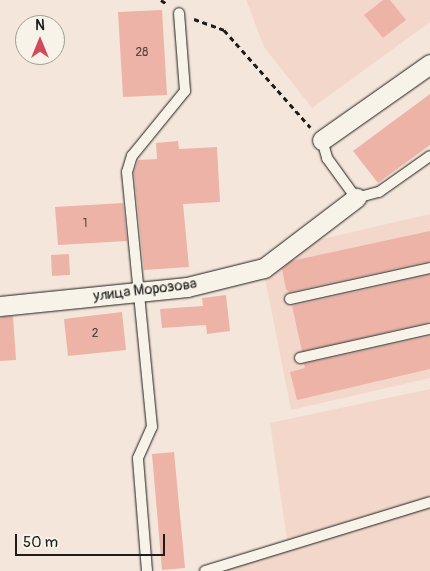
<!DOCTYPE html>
<meta charset="utf-8">
<style>
body{margin:0}
#map{position:relative;width:430px;height:571px;overflow:hidden;background:#f5e6db;font-family:Pangolin,sans-serif}
div>[style]{position:absolute}
[style*='--x']{left:calc(var(--x)*1px);top:calc(var(--y)*1px);width:calc(var(--w)*1px);rotate:calc(var(--a)*1deg)}
.built>*{inset:0;background:#f3d7cb}
.building>*{inset:0;background:#edb3a7}
.path>*{height:3px;margin-top:-1.5px;transform-origin:0;background:repeating-linear-gradient(90deg,#1c1c1c 0 5px,transparent 0 9px)}
.roads{filter:drop-shadow(0 0 1px #1c1c1c) drop-shadow(0 0 1px #1c1c1c)}
.service>*{height:10px;margin:-5px;padding:0 5px;transform-origin:5px;border-radius:5px;background:#f7f3e8}
.minor>*{height:19px;margin:-9.5px;padding:0 9.5px;transform-origin:9.5px;border-radius:9.5px;background:#f7f3e8}
span{translate:-50% -50%;white-space:nowrap;text-align:center;line-height:1.15;-webkit-text-stroke:4px #f7f3e8;paint-order:stroke}
.number-label{font-size:12px;color:#50423f}
.number-label span{-webkit-text-stroke-width:0}
.street-label{font-size:15px;color:#1c1c1c}
.north{position:absolute;left:15px;top:15px;width:50px;height:50px;box-sizing:border-box;background:#f7f3e8;border:1px solid #9f9d96;border-radius:50%;rotate:0deg;font-size:14px;font-weight:700;line-height:20px;text-align:center;color:#1c1c1c}
.north::after{content:'';display:block;margin:auto;width:18px;height:22px;background:#d1495b;clip-path:polygon(50% 0,100% 100%,50% 72%,0 100%)}
.scale{position:absolute;left:15px;top:534px;width:150px;height:22px;box-sizing:border-box;border:2px solid #1c1c1c;border-top:0;padding-left:6px;font-size:15px;line-height:18px;white-space:nowrap;color:#1c1c1c;-webkit-text-stroke:4px #f7f3e8;paint-order:stroke}
</style>
<div id="map">
<div class="built">
<i style="clip-path:polygon(246px 0,430px 0,430px 22px,312px 108px,264px 47px)"></i>
<i style="clip-path:polygon(430px 214px,430px 378px,291px 410px,264px 273px,309px 242px)"></i>
<i style="clip-path:polygon(430px 389px,430px 571px,207px 571px,206px 566px,287px 540px,270px 423px)"></i>
</div>
<div class="building">
<i style="clip-path:polygon(383px 0,390px 0,406px 20px,383px 38px,364px 15px)"></i>
<i style="clip-path:polygon(162px 10px,167px 95px,123px 97px,118px 12px)"></i>
<i style="clip-path:polygon(430px 94px,430px 145px,378px 183px,353px 151px)"></i>
<i style="clip-path:polygon(178px 141px,179px 149px,217px 147px,220px 202px,183px 204px,189px 267px,144px 270px,134px 172px,138px 160px,157px 159px,156px 143px)"></i>
<i style="clip-path:polygon(123px 203px,127px 241px,58px 245px,55px 207px)"></i>
<i style="clip-path:polygon(430px 231px,430px 261px,289px 292px,286px 289px,282px 269px,291px 261px)"></i>
<i style="clip-path:polygon(69px 254px,70px 275px,52px 276px,51px 255px)"></i>
<i style="clip-path:polygon(430px 275px,430px 322px,302px 351px,292px 306px)"></i>
<i style="clip-path:polygon(226px 295px,230px 331px,207px 334px,206px 325px,162px 328px,160px 309px,203px 306px,202px 298px)"></i>
<i style="clip-path:polygon(122px 312px,126px 350px,68px 356px,64px 319px)"></i>
<i style="clip-path:polygon(13px 316px,16px 360px,0 361px,0 317px)"></i>
<i style="clip-path:polygon(430px 336px,430px 369px,297px 400px,290px 372px,305px 368px,304px 364px)"></i>
<i style="clip-path:polygon(174px 452px,185px 568px,162px 570px,152px 454px)"></i>
</div>
<div class="path">
<i style="--x:161;--y:0;--w:7;--a:34"></i>
<i style="--x:194;--y:19;--w:32;--a:20"></i>
<i style="--x:224;--y:30;--w:130;--a:48.4"></i>
</div>
<div class="roads">
<div class="service">
<i style="--x:322;--y:140;--w:19;--a:74"></i>
<i style="--x:327;--y:158;--w:49;--a:54.1"></i>
<i style="--x:356;--y:198;--w:24;--a:-15"></i>
<i style="--x:379;--y:192;--w:62;--a:-35.2"></i>
<i style="--x:290;--y:299;--w:143;--a:-12.5"></i>
<i style="--x:300;--y:358;--w:133;--a:-12.6"></i>
<i style="--x:147;--y:571;--w:113;--a:-94.6"></i>
<i style="--x:138;--y:458;--w:34;--a:-66"></i>
<i style="--x:152;--y:427;--w:256;--a:-95.6"></i>
<i style="--x:127;--y:172;--w:17;--a:-73"></i>
<i style="--x:132;--y:156;--w:84;--a:-50.8"></i>
<i style="--x:185;--y:91;--w:78;--a:-94.4"></i>
<i style="--x:205;--y:571;--w:235;--a:-17"></i>
</div>
<div class="minor">
<i style="--x:322;--y:140;--w:132;--a:-35.1"></i>
<i style="--x:0;--y:306;--w:188;--a:-5.8"></i>
<i style="--x:187;--y:287;--w:79;--a:-13.9"></i>
<i style="--x:264;--y:268;--w:116;--a:-37.3"></i>
</div>
</div>
<div class="number-label">
<span style="left:142px;top:53px">28</span>
<span style="left:85px;top:224px">1</span>
<span style="left:95px;top:334px">2</span>
</div>
<div class="street-label">
<span style="left:145px;top:290px;rotate:-7deg">улица Морозова</span>
</div>
<div class="north">N</div>
<div class="scale">50 m</div>
</div>
